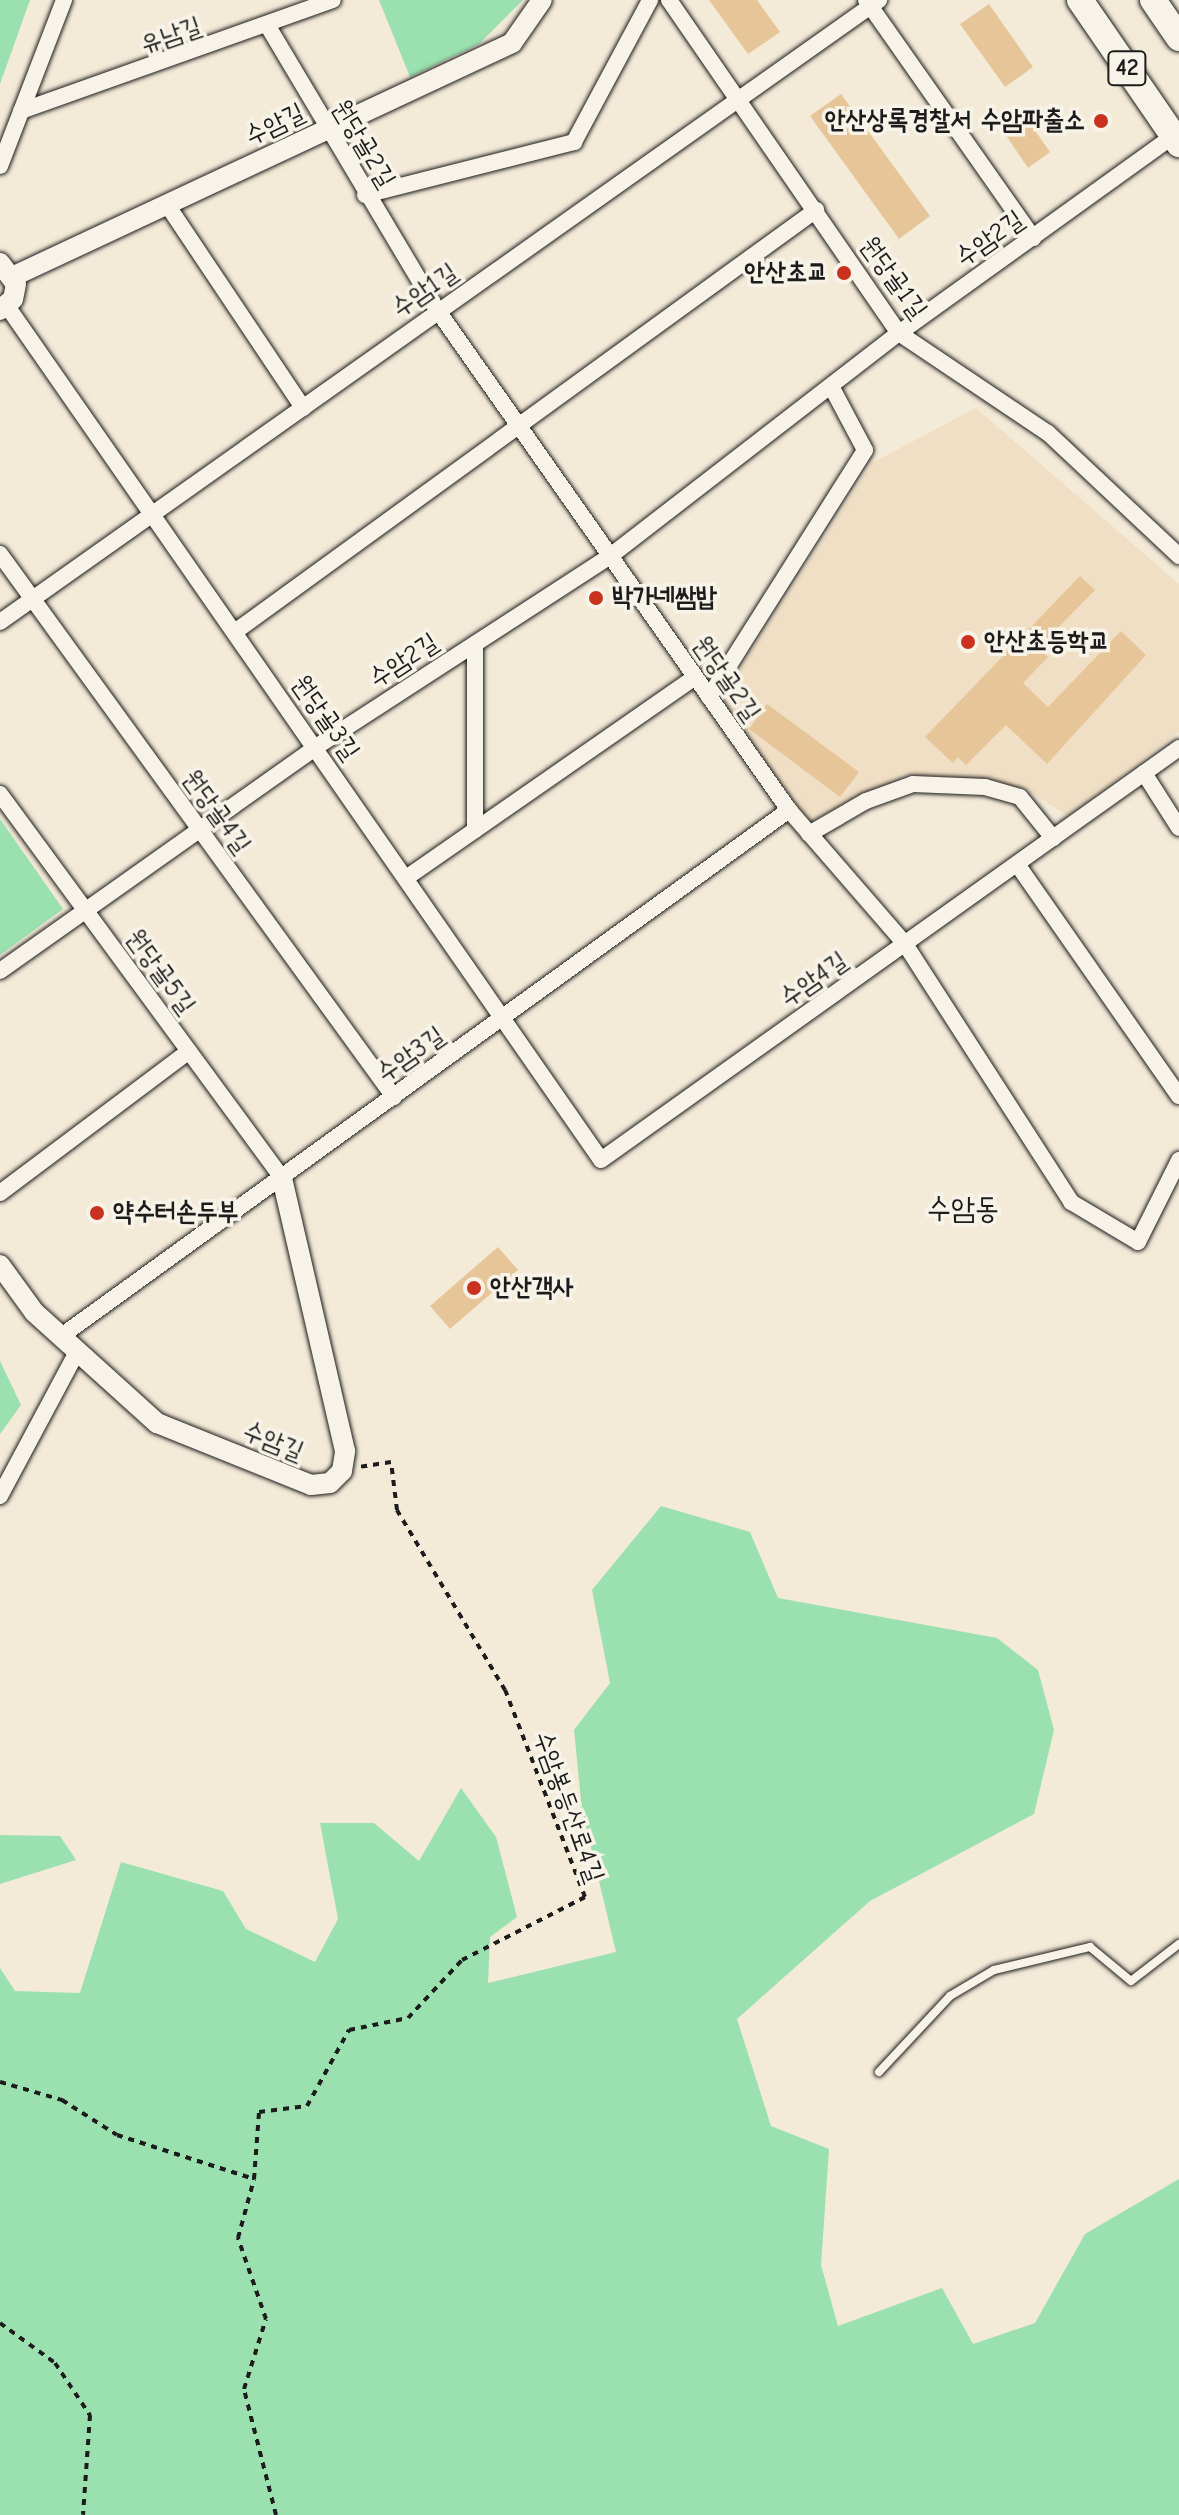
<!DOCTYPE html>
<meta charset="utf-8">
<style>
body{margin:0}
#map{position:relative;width:1179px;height:2515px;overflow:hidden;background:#f4ead8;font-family:"Comic Neue","Poor Story",sans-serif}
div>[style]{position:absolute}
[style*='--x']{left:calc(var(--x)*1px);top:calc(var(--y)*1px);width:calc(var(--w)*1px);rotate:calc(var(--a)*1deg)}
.built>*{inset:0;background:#f0dfc5}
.green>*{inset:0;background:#9ae1af}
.building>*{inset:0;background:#e6c698}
.path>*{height:4px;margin-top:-2px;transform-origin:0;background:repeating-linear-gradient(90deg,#1c1c1c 0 6px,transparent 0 12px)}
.roads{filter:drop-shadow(0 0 2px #1c1c1c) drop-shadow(0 0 2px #1c1c1c)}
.service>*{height:8px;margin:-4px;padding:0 4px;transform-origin:4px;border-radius:4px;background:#f7f3e8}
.minor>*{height:16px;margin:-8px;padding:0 8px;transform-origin:8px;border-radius:8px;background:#f7f3e8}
.tertiary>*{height:20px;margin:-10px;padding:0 10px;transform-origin:10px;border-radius:10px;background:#f7f3e8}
.primary>*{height:26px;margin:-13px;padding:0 13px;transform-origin:13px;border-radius:13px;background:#f7f3e8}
.dots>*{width:22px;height:22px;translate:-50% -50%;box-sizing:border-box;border:4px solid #f7f3e8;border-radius:50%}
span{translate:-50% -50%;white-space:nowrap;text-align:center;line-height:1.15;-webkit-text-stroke:7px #f7f3e8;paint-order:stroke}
.shield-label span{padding:2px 6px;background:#f7f3e8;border:2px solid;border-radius:6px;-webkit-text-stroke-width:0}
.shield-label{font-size:24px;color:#1c1c1c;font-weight:700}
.street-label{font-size:26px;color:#1c1c1c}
.poi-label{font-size:26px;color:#1c1c1c;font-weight:700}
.right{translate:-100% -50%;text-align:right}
.left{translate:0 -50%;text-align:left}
.quarter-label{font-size:30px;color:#1c1c1c}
</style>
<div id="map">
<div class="built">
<i style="clip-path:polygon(976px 408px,1179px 584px,1179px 732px,1069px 816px,1022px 787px,906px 775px,809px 822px,719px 701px,872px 463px)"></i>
</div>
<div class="green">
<i style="clip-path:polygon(0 0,30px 0,0 84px)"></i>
<i style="clip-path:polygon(379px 0,523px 0,479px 44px,410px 77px)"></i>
<i style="clip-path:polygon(0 819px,63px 909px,0 955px)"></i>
<i style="clip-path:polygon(0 1361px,21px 1405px,0 1434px)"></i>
<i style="clip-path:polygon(661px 1506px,750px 1532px,778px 1598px,997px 1638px,1038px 1670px,1054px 1730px,1034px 1814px,870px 1901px,737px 2019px,771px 2126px,829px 2149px,821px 2265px,838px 2326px,942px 2288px,973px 2344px,1035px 2323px,1085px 2234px,1179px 2179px,1179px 2515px,0 2515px,0 1968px,15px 1991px,80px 1993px,121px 1862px,223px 1891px,246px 1929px,315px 1962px,338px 1919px,320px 1823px,374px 1823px,419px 1861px,461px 1788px,496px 1837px,517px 1917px,490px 1937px,488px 1983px,616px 1952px,582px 1810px,574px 1730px,610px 1683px,592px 1590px)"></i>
<i style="clip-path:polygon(0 1835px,60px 1836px,76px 1860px,0 1884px)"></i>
</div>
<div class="building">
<i style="clip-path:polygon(709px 0,757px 0,780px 32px,748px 54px)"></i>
<i style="clip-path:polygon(989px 4px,1033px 67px,1005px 87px,960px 24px)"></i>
<i style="clip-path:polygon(841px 94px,930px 216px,899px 239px,810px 116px)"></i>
<i style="clip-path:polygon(1027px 119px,1050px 152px,1028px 168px,1005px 134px)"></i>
<i style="clip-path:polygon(1080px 576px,1095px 590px,1038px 648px,1048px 657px,1023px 683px,1048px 707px,1121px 631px,1146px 655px,1047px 764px,1006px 725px,966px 765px,958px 757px,953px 763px,925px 737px)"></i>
<i style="clip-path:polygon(767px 704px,859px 772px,840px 797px,749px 729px)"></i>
<i style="clip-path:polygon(498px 1247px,518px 1270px,450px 1329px,430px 1306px)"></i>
</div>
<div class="path">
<i style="--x:0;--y:2082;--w:65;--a:16.2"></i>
<i style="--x:62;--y:2100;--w:65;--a:32.5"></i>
<i style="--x:117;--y:2135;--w:144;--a:17.8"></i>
<i style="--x:0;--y:2323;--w:68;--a:36"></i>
<i style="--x:55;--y:2363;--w:63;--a:56.1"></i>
<i style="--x:90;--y:2415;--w:100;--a:94"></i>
<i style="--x:276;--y:2515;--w:130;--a:-104.3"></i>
<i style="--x:244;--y:2389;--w:73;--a:-72.6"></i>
<i style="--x:266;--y:2319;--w:86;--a:-109.1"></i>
<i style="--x:238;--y:2238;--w:61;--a:-74.8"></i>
<i style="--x:254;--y:2179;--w:67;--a:-85.7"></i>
<i style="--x:259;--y:2112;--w:48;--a:-7.1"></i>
<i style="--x:307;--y:2106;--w:87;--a:-61.1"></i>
<i style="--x:349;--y:2030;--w:60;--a:-11.5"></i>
<i style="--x:408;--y:2018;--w:79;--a:-47"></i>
<i style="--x:462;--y:1960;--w:138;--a:-27.1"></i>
<i style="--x:585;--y:1897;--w:222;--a:-111.1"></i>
<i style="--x:505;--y:1690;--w:210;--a:-121"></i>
<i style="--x:397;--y:1510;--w:48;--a:-97.1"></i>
<i style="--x:391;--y:1462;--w:31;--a:171"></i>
</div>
<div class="roads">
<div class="service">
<i style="--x:879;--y:2072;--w:104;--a:-46.9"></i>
<i style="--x:950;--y:1996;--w:51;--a:-30.6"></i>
<i style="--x:994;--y:1970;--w:99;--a:-13.5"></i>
<i style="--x:1090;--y:1947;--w:53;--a:39.7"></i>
<i style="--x:1131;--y:1981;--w:61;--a:-37.6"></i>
</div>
<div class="minor">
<i style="--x:669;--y:0;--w:405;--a:55.4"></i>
<i style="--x:899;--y:333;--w:179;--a:33.9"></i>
<i style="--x:1048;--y:433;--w:180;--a:43.2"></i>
<i style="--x:866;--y:0;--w:291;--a:54.9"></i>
<i style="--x:269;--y:28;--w:330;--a:59.2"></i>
<i style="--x:438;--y:311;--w:610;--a:54.88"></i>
<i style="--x:789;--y:810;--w:177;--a:49.1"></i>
<i style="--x:905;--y:944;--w:307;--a:57.2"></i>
<i style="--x:1071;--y:1202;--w:78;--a:30.8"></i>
<i style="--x:1138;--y:1242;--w:92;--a:-63.4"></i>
<i style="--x:21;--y:111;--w:331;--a:-19.6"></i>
<i style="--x:0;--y:166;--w:178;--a:-68.9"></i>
<i style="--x:365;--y:195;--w:216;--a:-14.2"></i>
<i style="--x:574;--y:142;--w:161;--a:-61.8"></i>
<i style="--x:168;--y:206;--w:243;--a:56.2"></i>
<i style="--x:7;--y:306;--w:1040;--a:55.18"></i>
<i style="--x:601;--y:1160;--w:710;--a:-35.48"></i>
<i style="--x:0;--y:554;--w:671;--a:54.04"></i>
<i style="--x:0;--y:622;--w:1077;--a:-35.28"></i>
<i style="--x:236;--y:631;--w:717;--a:-35.97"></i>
<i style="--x:475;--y:644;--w:186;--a:90"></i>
<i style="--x:709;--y:697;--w:292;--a:-57.7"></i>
<i style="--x:865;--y:450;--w:72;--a:-118"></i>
<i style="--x:1144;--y:773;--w:65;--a:57.5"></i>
<i style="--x:0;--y:794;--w:476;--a:53.7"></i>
<i style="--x:809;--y:834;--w:66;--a:-30.1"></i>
<i style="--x:866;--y:801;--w:50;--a:-19.9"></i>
<i style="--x:913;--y:784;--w:72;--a:2.4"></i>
<i style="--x:985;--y:787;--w:36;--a:16"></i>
<i style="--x:1020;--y:797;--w:53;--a:51.2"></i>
<i style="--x:1017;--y:864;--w:283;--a:55.1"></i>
<i style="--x:406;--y:878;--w:352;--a:-34.8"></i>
<i style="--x:0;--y:971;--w:387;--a:-35.3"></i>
<i style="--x:316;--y:747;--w:349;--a:-33"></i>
<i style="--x:609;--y:557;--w:366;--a:-37.7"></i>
<i style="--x:899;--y:333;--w:345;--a:-35.7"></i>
<i style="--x:0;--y:1193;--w:236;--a:-36.9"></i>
<i style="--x:60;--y:1337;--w:900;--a:-35.86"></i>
<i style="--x:0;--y:1496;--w:163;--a:-61.9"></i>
</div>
<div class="tertiary">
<i style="--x:0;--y:263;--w:26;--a:53"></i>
<i style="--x:16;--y:284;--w:15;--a:101"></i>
<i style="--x:13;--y:299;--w:17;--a:140"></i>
<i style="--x:14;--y:276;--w:550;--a:-25.07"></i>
<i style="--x:512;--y:43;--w:52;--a:-55.1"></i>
<i style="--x:0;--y:1265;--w:58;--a:54.1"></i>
<i style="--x:34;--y:1312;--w:166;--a:42.1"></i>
<i style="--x:157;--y:1423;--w:166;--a:21.9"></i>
<i style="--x:311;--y:1485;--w:19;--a:-6"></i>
<i style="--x:330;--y:1483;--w:17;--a:-45"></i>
<i style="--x:342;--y:1471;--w:20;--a:-81"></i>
<i style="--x:345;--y:1451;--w:280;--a:-103"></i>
</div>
<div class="primary">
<i style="--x:1080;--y:0;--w:175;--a:55.5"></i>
<i style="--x:1153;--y:0;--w:46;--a:55.6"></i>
</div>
</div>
<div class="dots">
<i style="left:1101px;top:121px;background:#c8321e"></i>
<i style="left:844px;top:273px;background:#c8321e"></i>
<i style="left:596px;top:598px;background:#c8321e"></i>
<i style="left:968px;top:642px;background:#c8321e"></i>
<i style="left:97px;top:1213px;background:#c8321e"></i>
<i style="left:474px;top:1288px;background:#c8321e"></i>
</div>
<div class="shield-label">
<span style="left:1127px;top:68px">42</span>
</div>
<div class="street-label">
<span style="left:171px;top:36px;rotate:-19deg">유남길</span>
<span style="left:275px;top:125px;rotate:-26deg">수암길</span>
<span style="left:363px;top:144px;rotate:59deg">원당골2길</span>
<span style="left:990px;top:239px;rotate:-35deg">수암2길</span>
<span style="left:893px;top:278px;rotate:54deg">원당골1길</span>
<span style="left:425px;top:291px;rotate:-35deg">수암1길</span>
<span style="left:404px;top:661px;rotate:-33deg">수암2길</span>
<span style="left:726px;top:679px;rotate:55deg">원당골2길</span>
<span style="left:325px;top:718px;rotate:55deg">원당골3길</span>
<span style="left:216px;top:812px;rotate:54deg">원당골4길</span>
<span style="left:160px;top:972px;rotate:54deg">원당골5길</span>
<span style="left:814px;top:980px;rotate:-35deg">수암4길</span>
<span style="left:411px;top:1055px;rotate:-35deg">수암3길</span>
<span style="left:273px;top:1442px;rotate:22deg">수암길</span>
<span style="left:568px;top:1807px;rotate:70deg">수암봉등산로4길</span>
</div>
<div class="poi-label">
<span class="right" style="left:1085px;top:121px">안산상록경찰서 수암파출소</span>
<span class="right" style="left:828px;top:273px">안산초교</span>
<span class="left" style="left:612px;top:598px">박가네쌈밥</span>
<span class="left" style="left:984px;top:642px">안산초등학교</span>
<span class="left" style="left:113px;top:1213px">약수터손두부</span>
<span class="left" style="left:490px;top:1288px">안산객사</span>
</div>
<div class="quarter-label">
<span style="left:963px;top:1209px">수암동</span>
</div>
</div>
